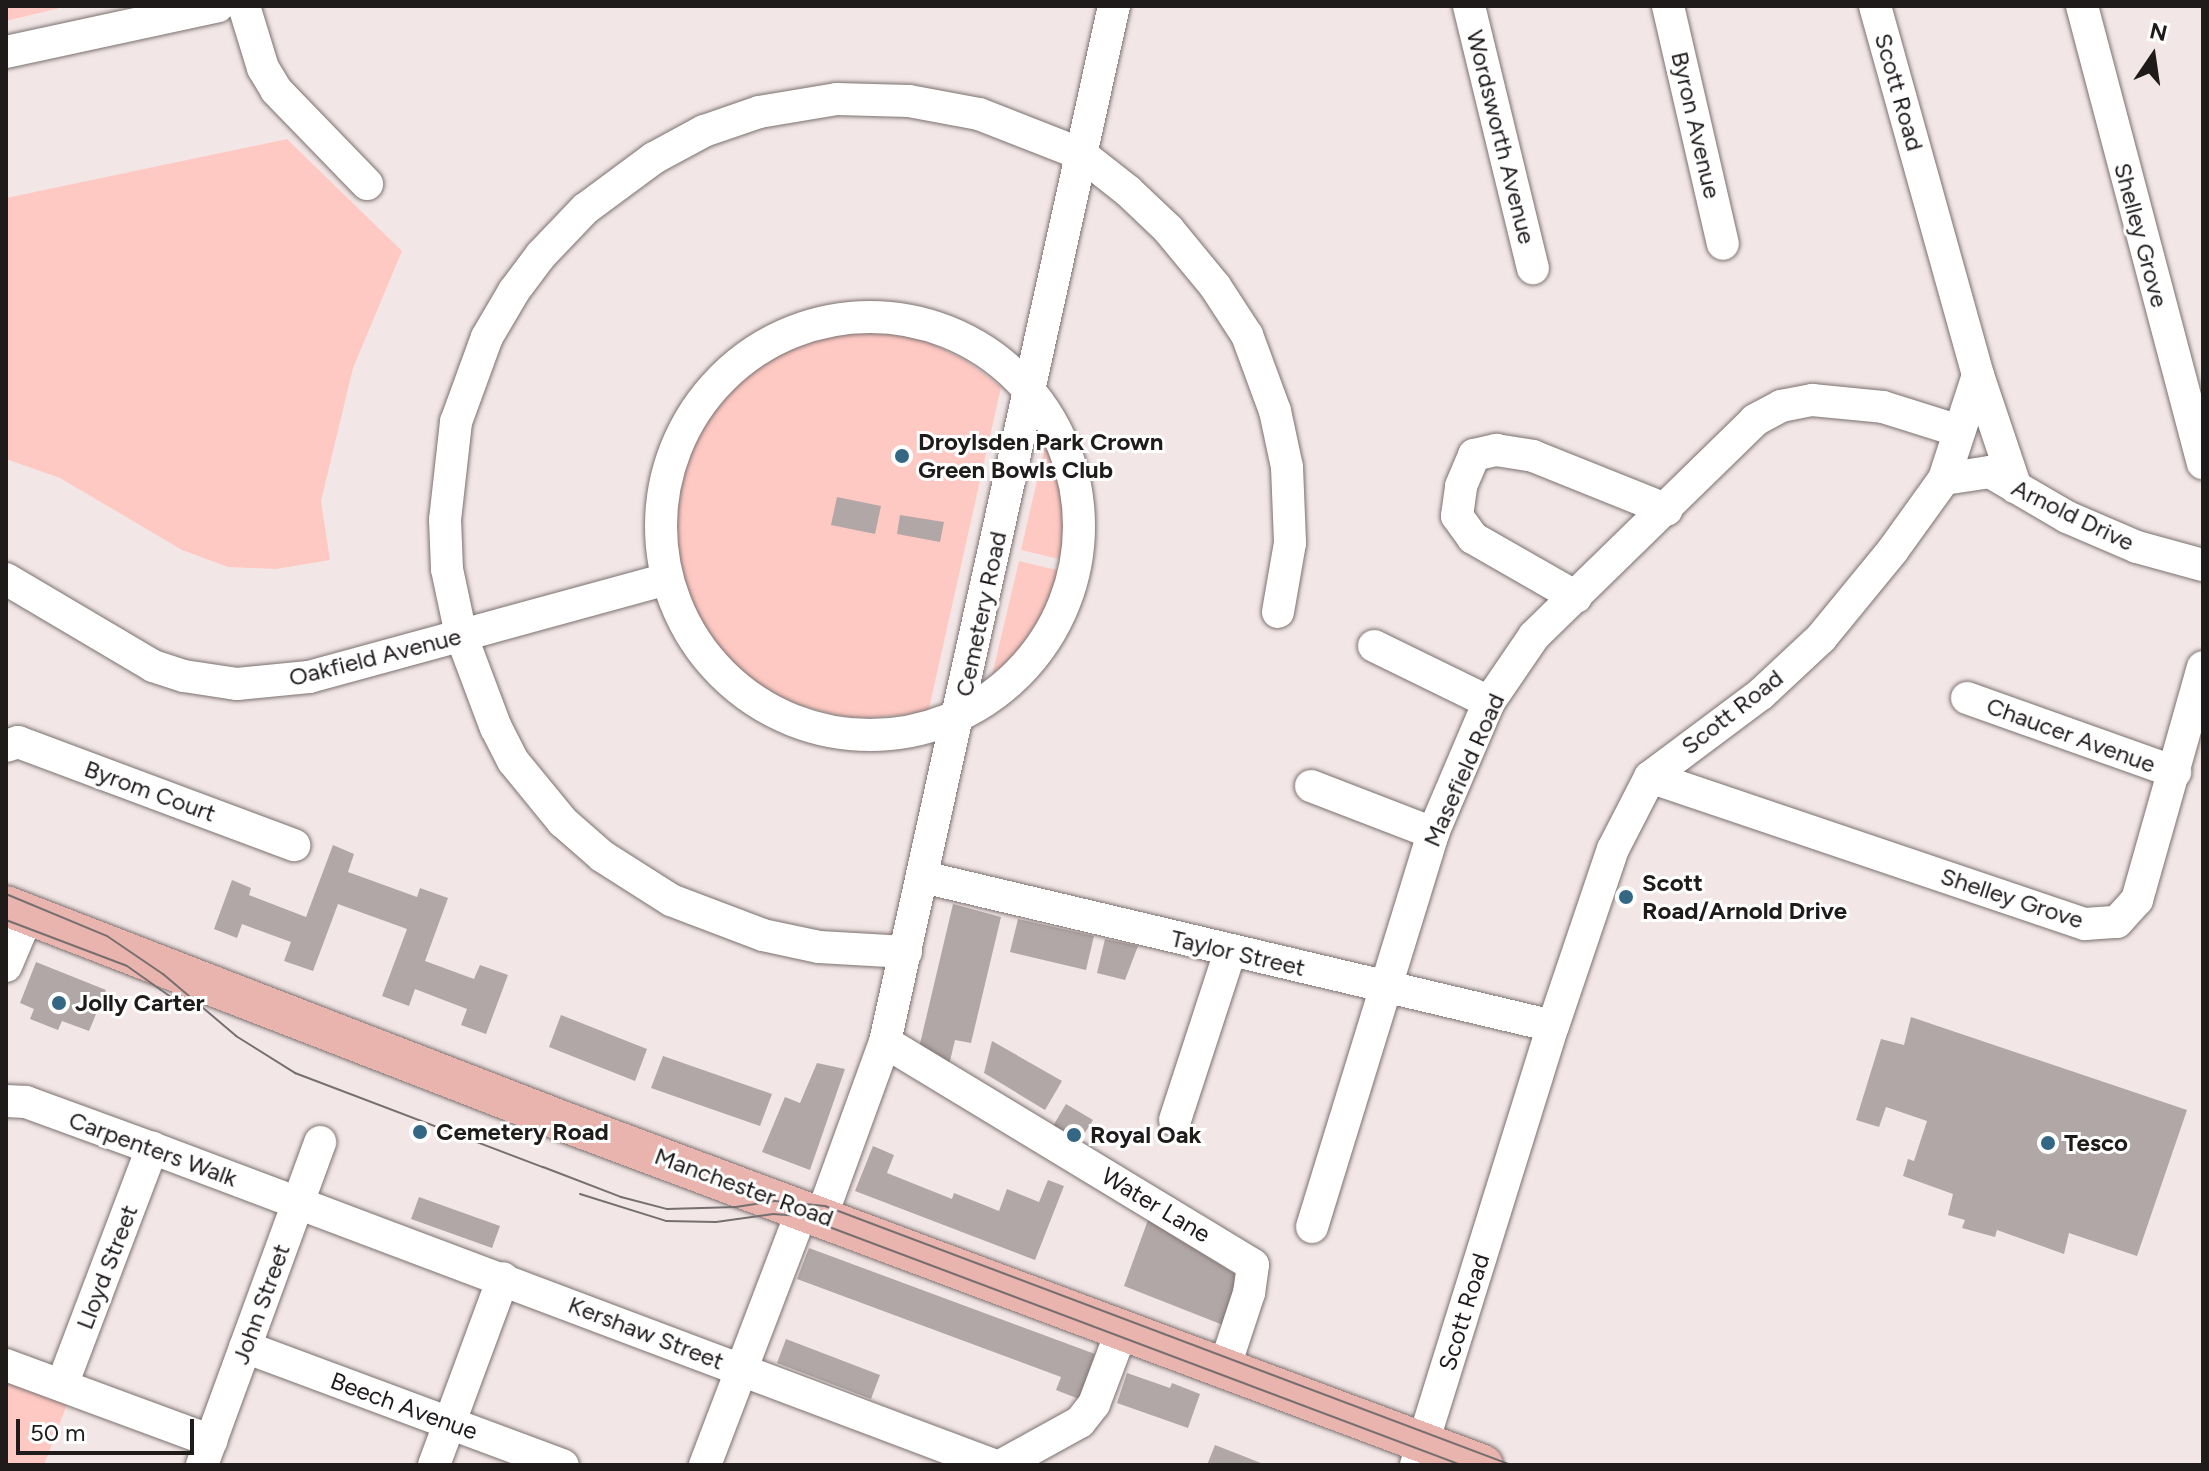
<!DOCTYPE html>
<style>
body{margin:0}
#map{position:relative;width:2209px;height:1471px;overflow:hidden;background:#f2e7e6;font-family:Figtree,sans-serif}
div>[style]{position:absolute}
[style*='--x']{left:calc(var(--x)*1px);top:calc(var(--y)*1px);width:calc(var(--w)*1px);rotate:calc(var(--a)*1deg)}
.green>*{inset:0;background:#ffc9c3}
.building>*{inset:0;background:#b1a7a6}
.roads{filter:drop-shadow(0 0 2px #7b7170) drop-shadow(0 0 2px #7b7170)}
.minor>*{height:32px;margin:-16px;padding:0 16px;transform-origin:16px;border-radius:16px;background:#fff}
.minor>.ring{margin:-16px;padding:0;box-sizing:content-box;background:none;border:32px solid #fff;border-radius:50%}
.major>*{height:40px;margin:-20px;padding:0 20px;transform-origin:20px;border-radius:20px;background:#e9b3ae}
.tram>*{height:2px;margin:-1px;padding:0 1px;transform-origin:1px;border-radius:1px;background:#766f6f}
.dots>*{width:22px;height:22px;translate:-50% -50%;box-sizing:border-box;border:4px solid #fff;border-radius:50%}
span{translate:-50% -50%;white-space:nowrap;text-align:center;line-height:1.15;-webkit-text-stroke:6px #fff;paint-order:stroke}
.street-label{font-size:24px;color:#1f1b1b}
.poi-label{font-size:24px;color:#1f1b1b;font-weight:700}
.left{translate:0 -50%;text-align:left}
.frame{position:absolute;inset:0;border:8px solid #1f1b1b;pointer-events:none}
.north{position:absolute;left:2113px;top:16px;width:80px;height:80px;-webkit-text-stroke:6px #fff;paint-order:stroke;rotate:13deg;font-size:22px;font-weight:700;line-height:32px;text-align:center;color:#1f1b1b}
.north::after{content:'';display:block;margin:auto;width:28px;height:36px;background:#1f1b1b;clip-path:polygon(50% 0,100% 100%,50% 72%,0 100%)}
.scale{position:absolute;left:16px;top:1419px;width:178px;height:36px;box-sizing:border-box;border:4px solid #1f1b1b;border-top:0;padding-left:10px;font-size:24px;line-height:28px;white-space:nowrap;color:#1f1b1b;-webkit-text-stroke:6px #fff;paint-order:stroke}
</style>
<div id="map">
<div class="green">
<i style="clip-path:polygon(6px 6px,68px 6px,6px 21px)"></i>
<i style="clip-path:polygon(287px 139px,402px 251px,353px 368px,321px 501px,330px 560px,276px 569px,228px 567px,182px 550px,60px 478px,6px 459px,6px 198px)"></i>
<i style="clip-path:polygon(856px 329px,893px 332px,930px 343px,965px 360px,1001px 387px,928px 713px,864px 718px,841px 716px,799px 705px,759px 688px,734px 669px,705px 633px,687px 598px,676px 559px,672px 506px,678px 475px,695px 436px,721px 398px,756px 367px,785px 349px,814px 337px)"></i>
<i style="clip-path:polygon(1048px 433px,1061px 468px,1068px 503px,1067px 561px,1021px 550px)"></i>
<i style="clip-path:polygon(1019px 561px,1065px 572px,1040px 629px,1019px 657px,990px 684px)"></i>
<i style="clip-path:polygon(6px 1377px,69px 1399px,44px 1465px,6px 1465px)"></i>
</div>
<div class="building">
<i style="clip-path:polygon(837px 497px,881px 506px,875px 534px,831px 525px)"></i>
<i style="clip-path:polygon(900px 515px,944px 522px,940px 542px,897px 534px)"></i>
<i style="clip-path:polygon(333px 845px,354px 854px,348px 872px,417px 897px,420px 888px,448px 898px,425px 961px,474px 979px,480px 965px,508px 975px,486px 1034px,461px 1025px,467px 1009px,415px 989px,409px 1006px,382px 996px,407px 929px,338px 904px,313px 971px,284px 961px,291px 942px,242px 924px,237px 938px,214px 929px,232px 880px,251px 888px,249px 895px,306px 917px)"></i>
<i style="clip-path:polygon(953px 904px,1001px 917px,971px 1043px,955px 1040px,949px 1065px,919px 1048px)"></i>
<i style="clip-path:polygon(1018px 919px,1094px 936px,1086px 970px,1010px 952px)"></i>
<i style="clip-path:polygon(1105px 939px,1138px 946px,1125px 980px,1097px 973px)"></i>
<i style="clip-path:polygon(36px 962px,106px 990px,89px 1031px,62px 1021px,58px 1030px,30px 1019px,34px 1009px,20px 1003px)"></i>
<i style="clip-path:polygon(561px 1015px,647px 1049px,635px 1081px,549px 1047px)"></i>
<i style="clip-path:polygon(1911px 1017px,2187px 1110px,2137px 1256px,2069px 1233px,2064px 1254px,1997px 1230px,1995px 1237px,1962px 1228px,1965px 1220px,1948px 1215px,1953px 1194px,1903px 1176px,1908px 1159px,1914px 1161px,1927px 1121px,1886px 1107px,1879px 1127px,1856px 1120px,1881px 1039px,1904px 1045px)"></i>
<i style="clip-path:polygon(992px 1041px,1062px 1081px,1045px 1110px,984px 1073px)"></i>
<i style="clip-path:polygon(663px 1056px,772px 1094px,760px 1126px,651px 1088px)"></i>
<i style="clip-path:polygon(817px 1063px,845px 1069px,810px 1170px,762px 1152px,785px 1097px,800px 1103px)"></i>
<i style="clip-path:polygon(1066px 1104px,1093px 1120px,1076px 1147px,1050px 1131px)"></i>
<i style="clip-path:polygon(873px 1146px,894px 1155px,887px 1173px,952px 1199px,954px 1193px,999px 1211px,1007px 1189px,1039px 1202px,1048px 1180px,1064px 1186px,1035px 1260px,855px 1191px)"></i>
<i style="clip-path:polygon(419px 1197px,500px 1226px,492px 1248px,411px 1219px)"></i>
<i style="clip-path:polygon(1148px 1220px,1240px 1277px,1223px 1325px,1124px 1286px)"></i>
<i style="clip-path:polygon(809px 1248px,1095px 1354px,1079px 1399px,1056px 1390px,1061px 1377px,797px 1279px)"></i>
<i style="clip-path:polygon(786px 1339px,880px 1375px,871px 1399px,777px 1363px)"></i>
<i style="clip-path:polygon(1127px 1373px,1170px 1388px,1172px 1383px,1200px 1394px,1188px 1428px,1117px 1403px)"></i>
<i style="clip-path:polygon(1215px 1445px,1266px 1465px,1207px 1465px)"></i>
</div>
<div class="roads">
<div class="minor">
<i style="--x:244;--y:6;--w:65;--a:73"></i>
<i style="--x:263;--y:68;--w:26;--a:59"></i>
<i style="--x:276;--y:90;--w:131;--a:45.9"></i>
<i style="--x:1469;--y:6;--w:270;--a:76.3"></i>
<i style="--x:1668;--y:6;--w:244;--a:77"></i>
<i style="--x:2082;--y:6;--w:473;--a:75.2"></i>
<i style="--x:6;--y:52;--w:217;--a:-12.2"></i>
<i class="ring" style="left:661px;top:317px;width:386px;height:386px"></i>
<i style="--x:1978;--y:375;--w:119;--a:71.4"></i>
<i style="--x:1944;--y:479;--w:47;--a:-8.7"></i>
<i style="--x:1990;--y:472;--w:89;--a:30.3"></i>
<i style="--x:2067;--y:517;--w:76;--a:23.2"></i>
<i style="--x:2137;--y:547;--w:68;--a:15.3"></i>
<i style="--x:6;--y:579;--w:171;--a:30.6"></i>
<i style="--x:153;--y:666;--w:33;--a:18"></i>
<i style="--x:184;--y:676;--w:54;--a:8.6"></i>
<i style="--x:237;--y:684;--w:72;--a:-5.6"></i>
<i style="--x:309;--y:677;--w:371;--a:-15.3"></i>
<i style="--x:1576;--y:597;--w:119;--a:-150.2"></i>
<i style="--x:1473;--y:538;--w:27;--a:-126"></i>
<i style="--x:1457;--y:516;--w:30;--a:-82"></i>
<i style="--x:1461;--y:486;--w:34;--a:-67"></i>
<i style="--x:1474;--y:455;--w:23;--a:-13"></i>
<i style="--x:1496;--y:450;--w:37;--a:9"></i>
<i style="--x:1533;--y:456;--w:144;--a:21.9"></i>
<i style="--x:1374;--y:646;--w:128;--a:26"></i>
<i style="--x:1967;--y:698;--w:221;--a:19.6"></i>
<i style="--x:6;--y:746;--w:13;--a:-18"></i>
<i style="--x:18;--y:742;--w:295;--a:20.5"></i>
<i style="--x:1650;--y:777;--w:459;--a:18.7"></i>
<i style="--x:2085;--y:924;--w:32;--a:-4"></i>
<i style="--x:2117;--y:922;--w:30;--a:-48"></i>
<i style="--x:2137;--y:900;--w:242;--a:-74.2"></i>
<i style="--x:1311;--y:786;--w:131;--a:21.1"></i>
<i style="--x:923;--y:877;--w:647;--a:13.31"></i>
<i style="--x:906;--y:952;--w:87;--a:-176.7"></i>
<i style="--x:819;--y:947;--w:57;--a:-167.9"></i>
<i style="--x:763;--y:935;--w:98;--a:-159.2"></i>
<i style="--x:671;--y:900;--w:82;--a:-147.5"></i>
<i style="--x:602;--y:856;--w:52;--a:-138.9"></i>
<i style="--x:563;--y:822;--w:79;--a:-129.3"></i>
<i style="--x:513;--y:761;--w:37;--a:-117"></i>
<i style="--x:496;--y:728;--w:99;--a:-110.6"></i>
<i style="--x:461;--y:635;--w:67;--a:-102"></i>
<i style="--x:447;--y:569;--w:49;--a:-92.3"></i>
<i style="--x:445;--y:520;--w:99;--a:-83.6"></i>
<i style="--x:456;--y:422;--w:90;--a:-70"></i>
<i style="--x:487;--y:337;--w:53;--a:-59.6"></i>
<i style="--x:514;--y:291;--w:45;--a:-53.1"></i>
<i style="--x:541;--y:255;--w:64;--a:-46.3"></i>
<i style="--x:585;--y:209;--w:86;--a:-36.5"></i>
<i style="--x:654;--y:158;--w:57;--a:-28.4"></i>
<i style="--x:704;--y:131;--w:58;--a:-19.1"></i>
<i style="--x:759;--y:112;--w:79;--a:-9.5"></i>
<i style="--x:837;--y:99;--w:72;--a:1.6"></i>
<i style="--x:909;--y:101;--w:71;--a:10.5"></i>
<i style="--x:979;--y:114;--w:110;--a:21.4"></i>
<i style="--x:1081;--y:154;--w:60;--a:38.2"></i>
<i style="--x:1128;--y:191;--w:55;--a:43.5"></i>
<i style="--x:1168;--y:229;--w:74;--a:50.5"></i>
<i style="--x:1215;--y:286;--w:59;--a:56.9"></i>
<i style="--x:1247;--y:335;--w:81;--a:69.8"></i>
<i style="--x:1275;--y:411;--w:57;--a:77.9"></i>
<i style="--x:1287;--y:467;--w:76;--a:87.7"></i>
<i style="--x:1290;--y:543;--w:70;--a:99.9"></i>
<i style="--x:6;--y:966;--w:56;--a:-67.1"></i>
<i style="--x:885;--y:1042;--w:430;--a:31.2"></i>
<i style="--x:1253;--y:1265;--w:28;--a:98"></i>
<i style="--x:1249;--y:1293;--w:77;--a:108.2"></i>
<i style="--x:6;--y:1101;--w:20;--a:3"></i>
<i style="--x:26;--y:1102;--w:134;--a:20.1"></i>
<i style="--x:152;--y:1148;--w:899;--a:20.65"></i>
<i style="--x:1175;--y:1120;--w:177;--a:-71.9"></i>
<i style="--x:822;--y:1215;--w:184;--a:-70"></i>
<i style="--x:885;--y:1042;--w:1061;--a:-77.54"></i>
<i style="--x:1312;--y:1227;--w:412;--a:-72.9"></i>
<i style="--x:1433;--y:833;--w:142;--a:-66.9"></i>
<i style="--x:1489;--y:702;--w:80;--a:-55.7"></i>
<i style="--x:1534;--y:636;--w:309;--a:-44.3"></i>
<i style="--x:1755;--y:420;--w:30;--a:-28"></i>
<i style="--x:1781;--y:406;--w:32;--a:-11"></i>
<i style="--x:1812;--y:400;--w:71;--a:5.6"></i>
<i style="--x:1883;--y:407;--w:80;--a:17.5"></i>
<i style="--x:245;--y:1347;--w:339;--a:20.4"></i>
<i style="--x:6;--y:1365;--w:219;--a:20.3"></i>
<i style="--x:62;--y:1385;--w:254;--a:-69.2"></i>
<i style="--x:202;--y:1465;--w:344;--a:-69.9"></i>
<i style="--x:434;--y:1465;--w:199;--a:-69.7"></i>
<i style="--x:705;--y:1465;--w:274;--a:-69.1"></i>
<i style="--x:1002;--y:1465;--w:89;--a:-28.9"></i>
<i style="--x:1080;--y:1422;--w:23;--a:-52"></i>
<i style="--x:1094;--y:1404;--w:79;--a:-69.3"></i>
<i style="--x:1416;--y:1465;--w:460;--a:-72.7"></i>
<i style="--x:1553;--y:1026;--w:187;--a:-71.3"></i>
<i style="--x:1613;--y:849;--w:81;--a:-62.8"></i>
<i style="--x:1650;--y:777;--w:139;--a:-36.8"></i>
<i style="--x:1761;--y:694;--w:82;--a:-43"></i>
<i style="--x:1821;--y:638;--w:114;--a:-50.7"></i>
<i style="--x:1893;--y:550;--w:87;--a:-54.3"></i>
<i style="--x:1944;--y:479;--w:109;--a:-71.9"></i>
<i style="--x:1978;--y:375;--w:383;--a:-105.6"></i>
</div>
<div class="major">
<i style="--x:6;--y:906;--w:596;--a:21.14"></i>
<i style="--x:562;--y:1121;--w:983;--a:20.48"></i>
</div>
</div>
<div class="tram">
<i style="--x:6;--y:894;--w:109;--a:22.6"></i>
<i style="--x:107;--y:936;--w:68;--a:34.2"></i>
<i style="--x:163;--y:974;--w:96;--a:40.3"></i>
<i style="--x:236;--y:1036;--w:70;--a:32.1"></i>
<i style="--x:295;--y:1073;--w:265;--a:20.8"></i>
<i style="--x:543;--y:1167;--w:84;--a:21"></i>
<i style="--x:621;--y:1197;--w:48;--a:14.6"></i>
<i style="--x:667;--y:1209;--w:69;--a:-1.7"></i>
<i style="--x:736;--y:1207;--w:39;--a:-9"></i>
<i style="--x:775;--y:1201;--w:50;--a:5.7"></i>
<i style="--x:825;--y:1206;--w:733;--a:20.68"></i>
<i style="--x:6;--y:920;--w:129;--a:20.8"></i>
<i style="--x:127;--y:966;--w:62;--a:35.2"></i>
<i style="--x:580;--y:1194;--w:90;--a:17.4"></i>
<i style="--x:666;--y:1221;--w:50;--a:1.1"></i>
<i style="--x:716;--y:1222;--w:58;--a:-8"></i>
<i style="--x:773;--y:1214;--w:27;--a:4"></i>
<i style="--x:800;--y:1216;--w:706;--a:20.64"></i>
</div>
<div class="dots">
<i style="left:902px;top:456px;background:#336784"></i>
<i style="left:1626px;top:897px;background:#336784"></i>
<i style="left:59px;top:1003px;background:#336784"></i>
<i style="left:420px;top:1132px;background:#336784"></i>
<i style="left:1074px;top:1135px;background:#336784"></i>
<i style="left:2048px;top:1143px;background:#336784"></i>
</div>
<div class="street-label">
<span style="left:1899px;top:92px;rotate:74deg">Scott Road</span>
<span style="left:1696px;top:125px;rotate:77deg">Byron Avenue</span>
<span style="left:1501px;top:137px;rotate:76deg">Wordsworth Avenue</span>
<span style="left:2141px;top:235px;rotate:75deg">Shelley Grove</span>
<span style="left:2073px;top:515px;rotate:26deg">Arnold Drive</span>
<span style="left:981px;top:614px;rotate:-78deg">Cemetery Road</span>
<span style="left:375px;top:657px;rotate:-14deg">Oakfield Avenue</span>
<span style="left:1732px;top:712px;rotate:-38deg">Scott Road</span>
<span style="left:2071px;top:735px;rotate:20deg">Chaucer Avenue</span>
<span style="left:1464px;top:770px;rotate:-66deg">Masefield Road</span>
<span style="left:150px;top:791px;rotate:20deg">Byrom Court</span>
<span style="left:2012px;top:898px;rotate:18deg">Shelley Grove</span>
<span style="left:1238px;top:953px;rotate:13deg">Taylor Street</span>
<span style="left:153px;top:1149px;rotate:20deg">Carpenters Walk</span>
<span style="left:744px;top:1187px;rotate:20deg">Manchester Road</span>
<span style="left:1156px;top:1205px;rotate:31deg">Water Lane</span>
<span style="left:107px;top:1267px;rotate:-69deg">Lloyd Street</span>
<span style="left:261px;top:1304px;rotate:-70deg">John Street</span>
<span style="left:1464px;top:1312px;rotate:-73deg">Scott Road</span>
<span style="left:646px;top:1333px;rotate:21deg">Kershaw Street</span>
<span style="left:404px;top:1406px;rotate:20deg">Beech Avenue</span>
</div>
<div class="poi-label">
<span class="left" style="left:918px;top:456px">Droylsden Park Crown<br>Green Bowls Club</span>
<span class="left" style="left:1642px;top:897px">Scott<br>Road/Arnold Drive</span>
<span class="left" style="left:75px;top:1003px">Jolly Carter</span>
<span class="left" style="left:436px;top:1132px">Cemetery Road</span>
<span class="left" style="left:1090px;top:1135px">Royal Oak</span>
<span class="left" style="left:2064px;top:1143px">Tesco</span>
</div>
<div class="frame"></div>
<div class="north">N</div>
<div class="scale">50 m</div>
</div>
